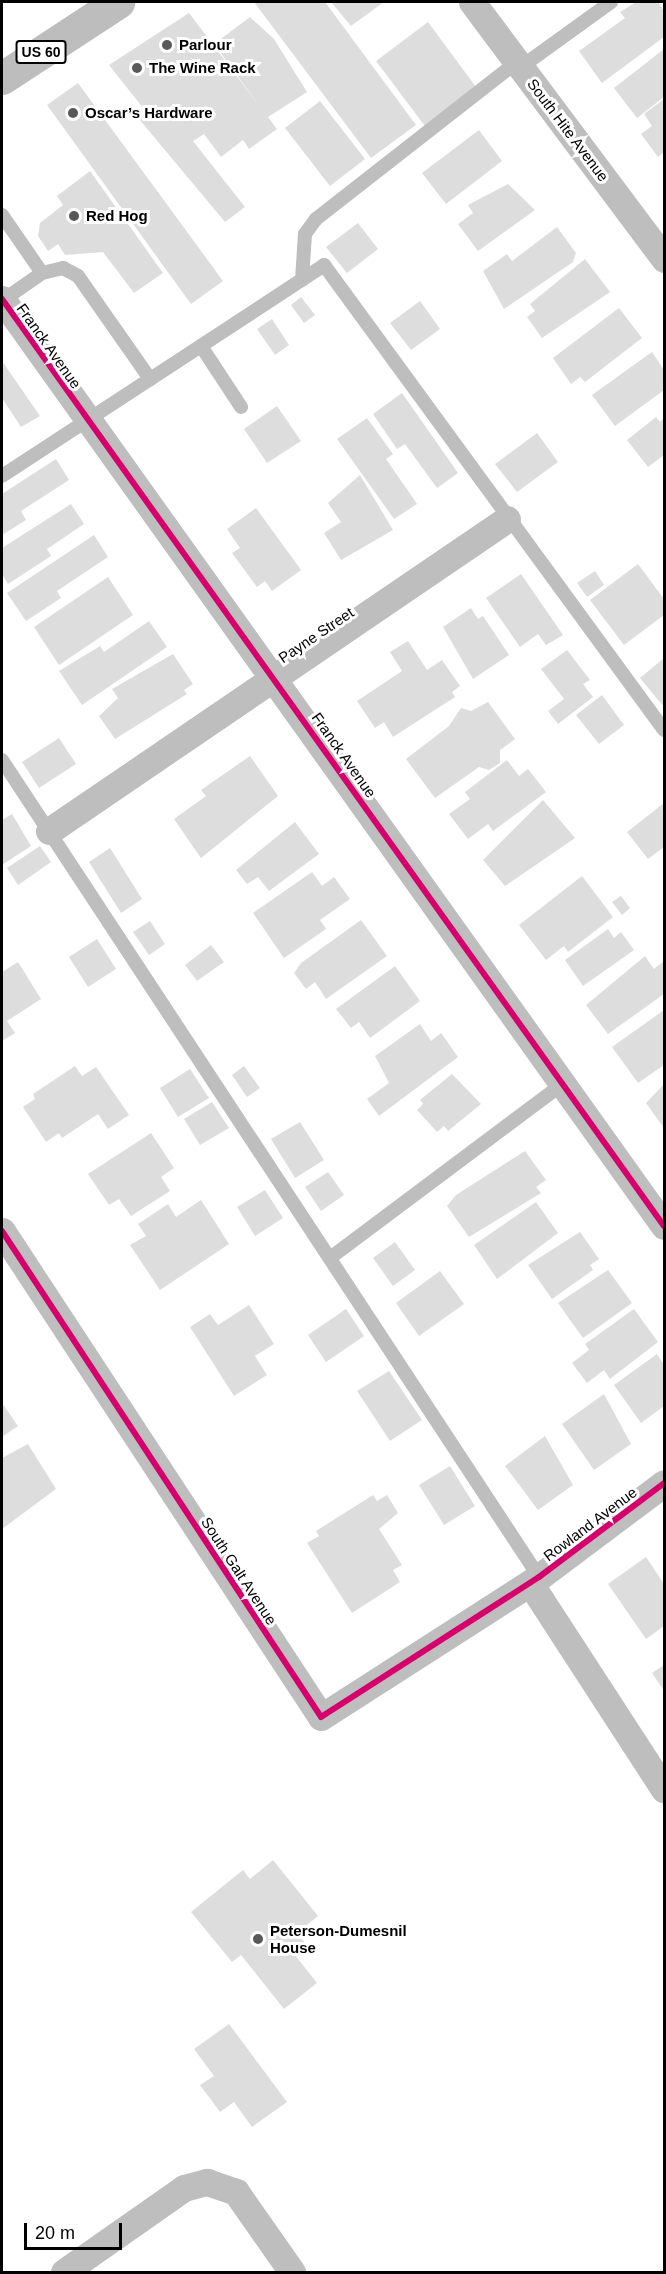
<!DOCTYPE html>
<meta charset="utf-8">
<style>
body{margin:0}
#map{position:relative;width:666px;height:2274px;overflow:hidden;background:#fff;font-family:Helvetica,sans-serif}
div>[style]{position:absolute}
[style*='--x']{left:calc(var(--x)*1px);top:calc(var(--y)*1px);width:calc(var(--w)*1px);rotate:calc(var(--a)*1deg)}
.building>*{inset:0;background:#ddd}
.lane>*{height:14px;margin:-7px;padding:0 7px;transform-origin:7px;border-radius:7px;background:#bebebe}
.street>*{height:27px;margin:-13.5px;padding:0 13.5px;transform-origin:13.5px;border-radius:13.5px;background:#bebebe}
.primary>*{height:33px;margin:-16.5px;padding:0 16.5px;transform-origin:16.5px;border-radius:16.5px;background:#bdbdbd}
.cycleway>*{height:6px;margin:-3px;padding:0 3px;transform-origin:3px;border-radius:3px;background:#d6006c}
.dots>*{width:16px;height:16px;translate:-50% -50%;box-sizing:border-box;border:3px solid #fff;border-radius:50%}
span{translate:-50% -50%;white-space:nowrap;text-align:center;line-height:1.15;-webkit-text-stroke:6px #fff;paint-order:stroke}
.shield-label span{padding:2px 4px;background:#fff;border:2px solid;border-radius:4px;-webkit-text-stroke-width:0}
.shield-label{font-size:14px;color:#000;font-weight:700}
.poi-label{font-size:15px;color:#000;font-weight:700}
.left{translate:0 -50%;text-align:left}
.street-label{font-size:15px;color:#000}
.frame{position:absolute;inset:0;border:3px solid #000;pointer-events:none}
.scale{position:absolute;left:24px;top:2223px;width:98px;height:27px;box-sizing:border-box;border:3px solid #000;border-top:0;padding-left:8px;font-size:18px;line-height:21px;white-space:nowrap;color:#000;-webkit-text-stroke:4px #fff;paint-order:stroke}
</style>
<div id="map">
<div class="building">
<i style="clip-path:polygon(254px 2px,325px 2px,416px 125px,371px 158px)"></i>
<i style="clip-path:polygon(331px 2px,384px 2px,351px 26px)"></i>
<i style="clip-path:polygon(636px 2px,658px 2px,664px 11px,664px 37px,602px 83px,579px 51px,625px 18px,620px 12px)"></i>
<i style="clip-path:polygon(189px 13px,261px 108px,214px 44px,250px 17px,274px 39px,307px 92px,268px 117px,277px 129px,249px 149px,243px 140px,221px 157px,204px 134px,193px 141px,245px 207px,225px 222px,139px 119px,147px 113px,109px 65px)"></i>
<i style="clip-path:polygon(428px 22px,476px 87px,425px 126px,376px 61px)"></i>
<i style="clip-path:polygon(664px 49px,664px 97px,637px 118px,614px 88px)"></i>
<i style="clip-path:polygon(78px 83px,223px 281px,191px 304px,47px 105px)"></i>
<i style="clip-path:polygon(664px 99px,664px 152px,658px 157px,641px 134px,652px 126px,644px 114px)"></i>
<i style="clip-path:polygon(320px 101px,365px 159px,330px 186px,285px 128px)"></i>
<i style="clip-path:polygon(479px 130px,502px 161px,446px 204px,422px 173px)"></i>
<i style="clip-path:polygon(90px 171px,163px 273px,134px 293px,103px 252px,65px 255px,58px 244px,48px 251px,38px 236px,40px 223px,63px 205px,57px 196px)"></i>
<i style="clip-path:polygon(508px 184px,535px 210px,478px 251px,458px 224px,473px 213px,468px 205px)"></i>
<i style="clip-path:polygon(358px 223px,378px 249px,347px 273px,326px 247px)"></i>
<i style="clip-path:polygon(557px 227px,576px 253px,573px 262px,504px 309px,483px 271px,507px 254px,512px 261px)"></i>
<i style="clip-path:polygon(585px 259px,610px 292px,542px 338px,527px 317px,535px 311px,530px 304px)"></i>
<i style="clip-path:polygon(301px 297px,315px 315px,304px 323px,291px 305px)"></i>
<i style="clip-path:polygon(420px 301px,440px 329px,411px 350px,390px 323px)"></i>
<i style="clip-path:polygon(619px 308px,642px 338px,585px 382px,580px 377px,571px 384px,553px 358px)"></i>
<i style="clip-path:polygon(272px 319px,289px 345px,275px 355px,257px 329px)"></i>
<i style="clip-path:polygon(652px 352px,664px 370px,664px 390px,615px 426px,592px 395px)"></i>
<i style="clip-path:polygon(2px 361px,40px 416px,21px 427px,2px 398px)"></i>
<i style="clip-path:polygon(402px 393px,458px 473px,437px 488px,405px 444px,397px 449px,373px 414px)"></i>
<i style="clip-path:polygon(277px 406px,301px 441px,267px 463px,244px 429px)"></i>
<i style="clip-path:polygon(656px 417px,660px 422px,664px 418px,664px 455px,648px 467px,627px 440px)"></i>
<i style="clip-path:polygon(367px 418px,393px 454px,386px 459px,417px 504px,394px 519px,337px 439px)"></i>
<i style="clip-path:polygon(537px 433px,558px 462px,517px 492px,495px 464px)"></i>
<i style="clip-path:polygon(56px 459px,69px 480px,21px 511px,26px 520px,2px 535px,2px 494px)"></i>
<i style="clip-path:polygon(360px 475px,393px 530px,341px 560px,324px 533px,341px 522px,328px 503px)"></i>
<i style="clip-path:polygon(71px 504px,84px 524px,47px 549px,51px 556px,8px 584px,2px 574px,2px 548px)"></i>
<i style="clip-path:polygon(256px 508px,301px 570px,272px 591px,265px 581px,257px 587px,232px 553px,240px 548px,227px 529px)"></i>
<i style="clip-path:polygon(94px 535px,108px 557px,57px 591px,61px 598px,26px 621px,7px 593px)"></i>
<i style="clip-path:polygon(638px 564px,664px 599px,664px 615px,624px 645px,590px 600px)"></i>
<i style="clip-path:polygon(595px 571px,604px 585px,587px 597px,577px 583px)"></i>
<i style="clip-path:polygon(521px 574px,563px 635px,546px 645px,538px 634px,520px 647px,486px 598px)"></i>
<i style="clip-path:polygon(108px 577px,133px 615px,59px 665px,34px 627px)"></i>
<i style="clip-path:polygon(471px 608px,478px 619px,483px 616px,509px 655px,473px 679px,443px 627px)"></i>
<i style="clip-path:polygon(149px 621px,167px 647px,82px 705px,59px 671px,100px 646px,104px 652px)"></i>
<i style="clip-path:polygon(408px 641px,427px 670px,442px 660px,460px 686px,452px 692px,455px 697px,393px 737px,384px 722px,375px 728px,357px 701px,402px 671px,390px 652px)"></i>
<i style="clip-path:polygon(567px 650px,590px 680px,583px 684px,593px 697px,558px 724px,548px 711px,564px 699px,541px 669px)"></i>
<i style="clip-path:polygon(173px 654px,193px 684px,184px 690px,187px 694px,115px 739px,99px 716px,118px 698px,112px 689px)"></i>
<i style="clip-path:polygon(664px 658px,664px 707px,640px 678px)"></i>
<i style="clip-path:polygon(602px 695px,624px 725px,599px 744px,576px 715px)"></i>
<i style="clip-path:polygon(488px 702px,515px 739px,500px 750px,500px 763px,489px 770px,479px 767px,435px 798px,406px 759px,449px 726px,461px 708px,471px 711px)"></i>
<i style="clip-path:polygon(59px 738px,76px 764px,39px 788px,22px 762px)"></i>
<i style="clip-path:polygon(250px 756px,278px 796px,201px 858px,174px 819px,206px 796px,201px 790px)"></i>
<i style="clip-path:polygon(507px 760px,519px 776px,528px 769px,546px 792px,493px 831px,488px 824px,468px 839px,449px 814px,470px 799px,465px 792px)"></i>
<i style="clip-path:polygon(543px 800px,575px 838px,505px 886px,483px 860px)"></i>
<i style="clip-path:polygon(664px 803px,664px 847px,648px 859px,627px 832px)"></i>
<i style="clip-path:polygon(12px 814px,31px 846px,2px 865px,2px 820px)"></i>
<i style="clip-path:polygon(295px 822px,319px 854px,269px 891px,258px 877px,247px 884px,236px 870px)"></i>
<i style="clip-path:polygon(40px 846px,51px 862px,18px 885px,7px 868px)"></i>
<i style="clip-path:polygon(110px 848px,142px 899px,121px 913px,89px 862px)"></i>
<i style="clip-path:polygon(312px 872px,322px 886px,334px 877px,350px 899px,320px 920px,326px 929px,284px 958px,253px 913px)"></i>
<i style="clip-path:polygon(582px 876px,613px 917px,568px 952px,564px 946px,546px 960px,519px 925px)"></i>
<i style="clip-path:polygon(621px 896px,630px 908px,622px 915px,612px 902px)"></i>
<i style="clip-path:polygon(361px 920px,387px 956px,326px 999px,315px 982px,306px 989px,294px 973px,301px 963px)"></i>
<i style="clip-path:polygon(150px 921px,165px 944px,149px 955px,133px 932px)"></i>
<i style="clip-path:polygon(608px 929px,614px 938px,621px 932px,634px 950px,583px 986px,565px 960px)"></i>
<i style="clip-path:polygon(97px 939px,116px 969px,88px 987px,69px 957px)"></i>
<i style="clip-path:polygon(211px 945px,224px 962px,197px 981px,185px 965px)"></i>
<i style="clip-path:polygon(645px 956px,654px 969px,664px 961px,664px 994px,608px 1034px,586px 1005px)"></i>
<i style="clip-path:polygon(18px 962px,41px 999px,7px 1021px,15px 1033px,2px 1041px,2px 972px)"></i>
<i style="clip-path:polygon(395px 966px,420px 1001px,370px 1038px,359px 1022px,351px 1028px,336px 1009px)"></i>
<i style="clip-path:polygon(664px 1010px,664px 1065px,638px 1083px,612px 1047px)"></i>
<i style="clip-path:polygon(420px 1024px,431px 1041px,441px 1033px,458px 1057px,379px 1116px,367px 1099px,389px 1083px,375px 1056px)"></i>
<i style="clip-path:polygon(75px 1066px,82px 1076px,96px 1067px,129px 1115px,108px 1129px,98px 1114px,62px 1138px,59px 1133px,46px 1142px,23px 1107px,35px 1099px,33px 1094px)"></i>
<i style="clip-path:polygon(244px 1066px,260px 1088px,247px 1097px,232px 1075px)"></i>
<i style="clip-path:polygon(190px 1069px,209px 1098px,178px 1117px,160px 1088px)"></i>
<i style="clip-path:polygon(452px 1074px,481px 1104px,448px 1131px,444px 1126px,437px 1132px,417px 1110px,423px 1104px,420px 1100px)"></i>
<i style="clip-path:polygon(664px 1084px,664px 1128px,646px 1103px)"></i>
<i style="clip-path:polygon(212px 1102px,229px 1128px,200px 1145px,184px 1119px)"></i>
<i style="clip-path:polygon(300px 1122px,324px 1160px,295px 1178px,271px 1139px)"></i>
<i style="clip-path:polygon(151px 1133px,174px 1168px,161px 1177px,170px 1191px,131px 1216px,119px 1199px,109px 1205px,88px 1174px)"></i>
<i style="clip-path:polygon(525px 1151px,546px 1180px,536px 1187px,541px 1193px,469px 1237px,447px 1206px,456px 1195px)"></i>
<i style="clip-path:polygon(328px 1172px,344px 1195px,321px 1211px,305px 1187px)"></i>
<i style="clip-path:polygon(265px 1190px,283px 1218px,255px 1236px,237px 1207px)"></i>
<i style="clip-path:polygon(201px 1200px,229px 1244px,160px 1290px,130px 1245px,146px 1236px,138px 1224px,168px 1204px,176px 1217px)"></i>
<i style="clip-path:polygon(536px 1202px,558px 1233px,497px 1279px,474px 1245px)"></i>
<i style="clip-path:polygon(580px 1232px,599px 1259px,590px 1265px,593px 1270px,552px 1299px,528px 1265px)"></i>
<i style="clip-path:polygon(395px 1242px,415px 1270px,393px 1286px,373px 1258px)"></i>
<i style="clip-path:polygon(608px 1270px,632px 1303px,583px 1338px,558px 1303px)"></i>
<i style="clip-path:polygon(440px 1271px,464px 1304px,419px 1336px,396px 1303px)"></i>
<i style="clip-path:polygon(249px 1305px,274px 1344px,255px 1356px,267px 1375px,234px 1396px,190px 1327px,210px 1314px,218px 1325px)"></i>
<i style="clip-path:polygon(346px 1309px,364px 1336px,326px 1362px,308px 1335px)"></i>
<i style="clip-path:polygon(634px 1309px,658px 1342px,610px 1379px,604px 1370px,587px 1383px,572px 1363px,589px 1350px,585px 1344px)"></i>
<i style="clip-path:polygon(657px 1354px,664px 1365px,664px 1406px,641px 1423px,614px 1385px)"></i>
<i style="clip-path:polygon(389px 1371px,422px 1420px,390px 1441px,357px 1391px)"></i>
<i style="clip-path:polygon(604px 1394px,631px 1444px,594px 1470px,562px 1424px)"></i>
<i style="clip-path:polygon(2px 1403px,18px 1426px,2px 1437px)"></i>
<i style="clip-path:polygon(545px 1436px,573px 1485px,538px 1510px,505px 1466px)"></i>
<i style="clip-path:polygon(28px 1444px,56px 1489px,2px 1529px,2px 1458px)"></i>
<i style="clip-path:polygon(450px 1466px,475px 1506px,444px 1525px,419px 1485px)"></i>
<i style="clip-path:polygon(373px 1495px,377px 1501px,387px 1495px,398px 1513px,379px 1529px,402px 1565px,393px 1570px,400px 1582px,352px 1613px,307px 1543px,319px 1536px,316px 1531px)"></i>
<i style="clip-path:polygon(646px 1557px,664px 1584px,664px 1626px,646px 1639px,608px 1584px)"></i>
<i style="clip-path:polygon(664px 1665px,664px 1691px,652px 1673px)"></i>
<i style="clip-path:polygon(273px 1860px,318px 1916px,297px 1933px,307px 1945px,295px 1955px,317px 1983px,284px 2009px,241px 1955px,232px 1962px,191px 1912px,243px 1870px,250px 1879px)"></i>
<i style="clip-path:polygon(229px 2024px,287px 2102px,252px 2127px,234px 2102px,220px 2112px,200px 2085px,214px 2076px,194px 2049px)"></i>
</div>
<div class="lane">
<i style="--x:521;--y:67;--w:111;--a:-35.8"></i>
<i style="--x:2;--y:215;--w:70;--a:55.4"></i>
<i style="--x:42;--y:273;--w:49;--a:145"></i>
<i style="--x:42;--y:273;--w:22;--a:-13"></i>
<i style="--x:63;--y:268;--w:17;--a:28"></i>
<i style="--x:78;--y:276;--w:126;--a:55"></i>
<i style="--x:302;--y:280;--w:46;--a:-86.3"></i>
<i style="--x:305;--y:234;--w:19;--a:-54"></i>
<i style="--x:316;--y:219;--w:255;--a:-38"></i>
<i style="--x:201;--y:346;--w:73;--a:56.7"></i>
<i style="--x:2;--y:476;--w:385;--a:-33.2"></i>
<i style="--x:324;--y:265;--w:576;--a:53.83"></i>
<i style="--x:2;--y:760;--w:978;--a:56.68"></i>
<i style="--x:330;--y:1258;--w:291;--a:-36.8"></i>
</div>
<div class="street">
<i style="--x:472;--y:2;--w:321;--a:53.2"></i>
<i style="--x:2;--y:299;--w:1139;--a:54.47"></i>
<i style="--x:49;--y:831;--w:554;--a:-34.26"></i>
<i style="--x:2;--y:1231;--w:581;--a:56.72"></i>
<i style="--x:321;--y:1717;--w:259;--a:-32.7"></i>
<i style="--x:539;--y:1577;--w:156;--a:-36.9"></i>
<i style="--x:530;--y:1583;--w:246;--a:57"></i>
<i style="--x:64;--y:2272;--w:146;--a:-35"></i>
<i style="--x:184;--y:2188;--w:24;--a:-15"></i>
<i style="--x:207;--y:2182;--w:31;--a:19"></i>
<i style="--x:236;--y:2192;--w:98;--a:55"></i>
</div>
<div class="primary">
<i style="--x:2;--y:78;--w:139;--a:-33.2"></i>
</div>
<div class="cycleway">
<i style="--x:2;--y:299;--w:1139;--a:54.47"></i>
<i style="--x:2;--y:1231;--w:581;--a:56.72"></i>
<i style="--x:321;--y:1717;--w:259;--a:-32.7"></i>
<i style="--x:539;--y:1577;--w:156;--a:-36.9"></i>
</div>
<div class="dots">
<i style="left:167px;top:45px;background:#595959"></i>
<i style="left:137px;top:68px;background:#595959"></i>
<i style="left:73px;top:113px;background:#595959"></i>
<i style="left:74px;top:216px;background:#595959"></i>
<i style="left:258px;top:1939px;background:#595959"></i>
</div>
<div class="shield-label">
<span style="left:41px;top:52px">US 60</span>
</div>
<div class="poi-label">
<span class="left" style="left:179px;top:45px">Parlour</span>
<span class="left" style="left:149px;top:68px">The Wine Rack</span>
<span class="left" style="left:85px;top:113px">Oscar’s Hardware</span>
<span class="left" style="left:86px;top:216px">Red Hog</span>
<span class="left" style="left:270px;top:1939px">Peterson-Dumesnil<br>House</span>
</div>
<div class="street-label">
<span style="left:568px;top:130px;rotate:53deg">South Hite Avenue</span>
<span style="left:49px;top:346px;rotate:55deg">Franck Avenue</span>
<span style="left:316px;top:635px;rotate:-34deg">Payne Street</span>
<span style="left:344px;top:755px;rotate:55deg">Franck Avenue</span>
<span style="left:590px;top:1524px;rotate:-37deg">Rowland Avenue</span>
<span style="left:239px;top:1571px;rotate:57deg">South Galt Avenue</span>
</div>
<div class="frame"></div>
<div class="scale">20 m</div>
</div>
